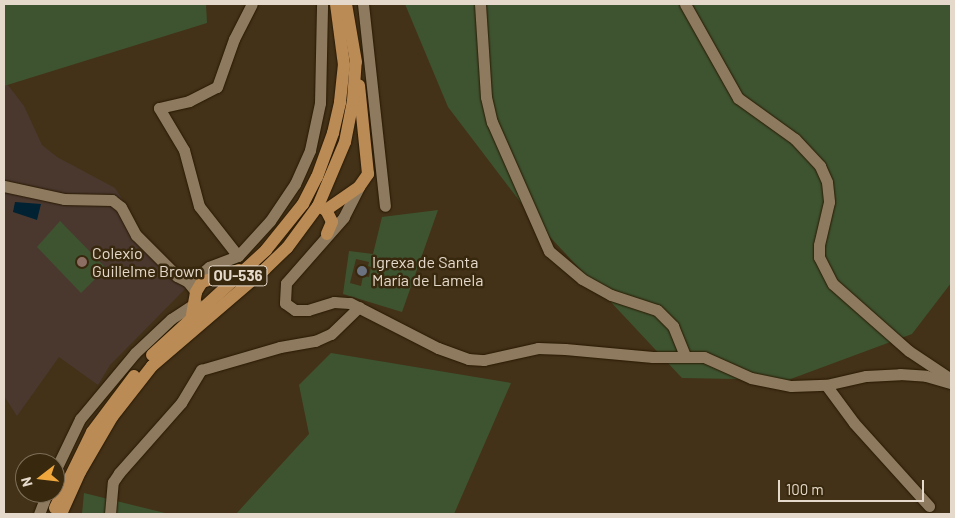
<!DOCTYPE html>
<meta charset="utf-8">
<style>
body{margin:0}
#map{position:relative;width:955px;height:518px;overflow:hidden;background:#433218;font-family:Barlow,sans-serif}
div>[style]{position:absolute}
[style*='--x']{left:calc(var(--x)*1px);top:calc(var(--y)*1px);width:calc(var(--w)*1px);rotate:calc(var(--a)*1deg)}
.education>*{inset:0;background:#4a382f}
.green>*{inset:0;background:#3e5431}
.water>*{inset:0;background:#023}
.roads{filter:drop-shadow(0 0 1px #291901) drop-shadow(0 0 1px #291901)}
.minor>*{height:11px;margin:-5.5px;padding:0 5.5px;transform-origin:5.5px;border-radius:5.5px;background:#8e7b5f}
.primary>*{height:12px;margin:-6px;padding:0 6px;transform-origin:6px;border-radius:6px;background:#bb8b55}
.dots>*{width:14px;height:14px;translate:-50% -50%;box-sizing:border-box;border:2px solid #38280e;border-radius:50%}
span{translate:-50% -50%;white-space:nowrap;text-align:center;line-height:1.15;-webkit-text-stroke:5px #38280e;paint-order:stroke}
.shield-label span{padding:1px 4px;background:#38280e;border:1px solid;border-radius:4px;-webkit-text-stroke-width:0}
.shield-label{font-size:15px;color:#e4d9ca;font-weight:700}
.poi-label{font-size:16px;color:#e4d9ca}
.left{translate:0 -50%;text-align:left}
.frame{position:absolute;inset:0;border:5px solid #e4d9ca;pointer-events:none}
.north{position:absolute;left:15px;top:453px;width:50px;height:50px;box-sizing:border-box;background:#38280e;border:1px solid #7d6f59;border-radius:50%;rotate:254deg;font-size:14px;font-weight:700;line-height:20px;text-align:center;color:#e4d9ca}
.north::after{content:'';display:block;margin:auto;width:18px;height:22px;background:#efa73d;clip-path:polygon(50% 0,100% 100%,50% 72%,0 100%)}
.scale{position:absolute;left:778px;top:480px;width:146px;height:22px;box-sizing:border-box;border:2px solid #e4d9ca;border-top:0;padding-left:6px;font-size:15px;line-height:18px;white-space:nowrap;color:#e4d9ca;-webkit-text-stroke:4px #38280e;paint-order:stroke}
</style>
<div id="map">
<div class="education">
<i style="clip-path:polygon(4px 80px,24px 106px,42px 145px,57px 157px,115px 188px,130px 211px,136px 236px,186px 288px,110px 365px,98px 385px,59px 357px,17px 416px,4px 396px)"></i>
</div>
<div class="green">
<i style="clip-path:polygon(4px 4px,206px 4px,207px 23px,4px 86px)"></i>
<i style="clip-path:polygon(405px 4px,951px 4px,951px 283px,912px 334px,788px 380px,682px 378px,534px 220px,448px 107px)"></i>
<i style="clip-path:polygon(evenodd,438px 210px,402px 312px,343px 294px,349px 251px,373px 254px,382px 217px,438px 210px,356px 259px,369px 262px,368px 266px,371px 267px,369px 277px,363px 276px,361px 286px,350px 283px,356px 259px)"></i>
<i style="clip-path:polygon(60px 221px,106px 268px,81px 293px,37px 247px)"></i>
<i style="clip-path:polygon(331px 353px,511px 383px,454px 514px,236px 514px,309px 434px,299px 385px)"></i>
<i style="clip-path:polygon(84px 493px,169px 514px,82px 514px)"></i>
</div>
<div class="water">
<i style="clip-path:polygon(15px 202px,41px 204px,37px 220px,13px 212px)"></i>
</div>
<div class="roads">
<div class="minor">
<i style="--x:363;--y:4;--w:203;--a:83.8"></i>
<i style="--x:480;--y:4;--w:93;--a:86.3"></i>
<i style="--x:486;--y:97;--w:26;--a:77"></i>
<i style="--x:492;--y:122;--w:141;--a:66.2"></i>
<i style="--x:549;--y:251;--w:43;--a:40.3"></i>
<i style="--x:582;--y:279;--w:33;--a:29"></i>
<i style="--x:611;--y:295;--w:48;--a:18.1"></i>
<i style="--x:657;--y:310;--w:23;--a:45"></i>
<i style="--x:673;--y:326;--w:32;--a:68"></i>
<i style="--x:685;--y:4;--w:108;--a:60.6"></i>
<i style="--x:738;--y:98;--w:70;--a:35.7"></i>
<i style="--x:795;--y:139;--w:37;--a:47"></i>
<i style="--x:820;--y:166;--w:17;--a:66"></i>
<i style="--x:827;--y:182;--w:20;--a:84"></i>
<i style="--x:829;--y:202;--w:44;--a:103.1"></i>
<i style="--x:819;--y:245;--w:12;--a:90"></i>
<i style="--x:819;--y:257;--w:30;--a:63"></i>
<i style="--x:833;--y:284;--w:101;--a:41.4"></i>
<i style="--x:909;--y:351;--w:50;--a:33.7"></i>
<i style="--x:4;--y:186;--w:61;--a:12.2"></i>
<i style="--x:64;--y:199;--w:48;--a:1.2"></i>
<i style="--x:112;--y:200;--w:11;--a:38"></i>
<i style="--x:121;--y:207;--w:32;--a:62"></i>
<i style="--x:136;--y:235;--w:58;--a:45"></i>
<i style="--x:177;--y:276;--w:11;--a:27"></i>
<i style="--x:359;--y:187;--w:34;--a:117"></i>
<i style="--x:344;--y:217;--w:88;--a:131.3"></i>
<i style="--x:286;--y:283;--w:20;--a:93"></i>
<i style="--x:285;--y:303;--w:12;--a:35"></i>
<i style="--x:295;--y:310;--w:13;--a:0"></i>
<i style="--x:308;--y:310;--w:27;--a:-17"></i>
<i style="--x:334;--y:302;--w:16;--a:4"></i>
<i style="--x:350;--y:303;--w:99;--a:27.1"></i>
<i style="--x:438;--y:348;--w:32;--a:20"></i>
<i style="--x:468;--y:359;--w:16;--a:4"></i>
<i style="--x:484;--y:360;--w:55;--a:-12.5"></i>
<i style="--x:538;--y:348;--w:27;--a:2"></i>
<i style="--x:565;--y:349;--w:88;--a:5.2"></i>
<i style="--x:653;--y:357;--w:51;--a:0"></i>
<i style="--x:704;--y:357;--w:51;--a:24.1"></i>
<i style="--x:751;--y:378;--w:41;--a:11.3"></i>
<i style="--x:791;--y:386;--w:35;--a:-2"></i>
<i style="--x:826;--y:385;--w:41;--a:-12.7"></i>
<i style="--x:866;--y:376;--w:34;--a:-3"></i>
<i style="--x:900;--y:374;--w:26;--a:4"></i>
<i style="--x:926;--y:376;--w:26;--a:16"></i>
<i style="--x:238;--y:256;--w:63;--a:-128"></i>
<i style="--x:199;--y:206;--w:58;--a:-105"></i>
<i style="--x:184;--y:150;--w:49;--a:-120.8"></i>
<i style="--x:159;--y:108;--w:31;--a:-13"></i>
<i style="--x:189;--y:101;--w:31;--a:-27"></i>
<i style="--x:217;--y:87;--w:51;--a:-70.5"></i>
<i style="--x:234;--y:39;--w:39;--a:-63"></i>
<i style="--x:196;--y:292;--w:14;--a:-129"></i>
<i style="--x:187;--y:281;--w:15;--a:4"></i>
<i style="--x:202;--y:282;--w:9;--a:-90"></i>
<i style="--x:202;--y:273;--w:9;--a:-41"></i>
<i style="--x:209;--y:267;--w:31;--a:-21"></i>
<i style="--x:238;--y:256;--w:47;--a:-47.6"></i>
<i style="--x:270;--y:221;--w:45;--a:-56"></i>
<i style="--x:295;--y:184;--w:37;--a:-66"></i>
<i style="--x:310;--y:150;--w:48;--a:-78"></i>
<i style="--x:320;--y:103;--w:99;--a:-88.8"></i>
<i style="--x:826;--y:385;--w:47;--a:53.6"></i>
<i style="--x:854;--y:423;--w:112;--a:47.9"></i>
<i style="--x:55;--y:471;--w:58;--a:-64.3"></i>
<i style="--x:80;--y:419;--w:86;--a:-50.2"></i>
<i style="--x:135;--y:353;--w:50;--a:-43.4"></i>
<i style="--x:171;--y:319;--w:30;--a:-33"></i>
<i style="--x:39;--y:514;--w:22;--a:-69"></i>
<i style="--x:110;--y:514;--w:32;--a:-85"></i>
<i style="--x:113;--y:482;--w:11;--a:-56"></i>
<i style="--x:119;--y:473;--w:94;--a:-48.5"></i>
<i style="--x:181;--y:403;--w:39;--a:-59"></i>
<i style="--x:201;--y:370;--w:82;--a:-16.2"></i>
<i style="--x:280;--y:347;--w:36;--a:-10"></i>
<i style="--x:315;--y:341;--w:17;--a:-24"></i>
<i style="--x:331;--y:334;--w:39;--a:-44"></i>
</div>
<div class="primary">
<i style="--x:318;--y:206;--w:9;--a:27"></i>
<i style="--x:326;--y:210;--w:13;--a:63"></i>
<i style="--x:332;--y:222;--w:13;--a:113"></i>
<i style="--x:326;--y:210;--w:40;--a:-34.9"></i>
<i style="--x:359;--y:187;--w:16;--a:-55"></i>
<i style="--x:368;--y:174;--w:89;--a:-95.8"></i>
<i style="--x:192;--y:315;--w:23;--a:-80"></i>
<i style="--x:196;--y:292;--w:12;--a:-59"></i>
<i style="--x:202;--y:282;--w:39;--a:-18"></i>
<i style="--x:152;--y:355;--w:155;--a:-42.6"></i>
<i style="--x:266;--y:250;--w:59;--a:-51.2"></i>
<i style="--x:303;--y:204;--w:30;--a:-63"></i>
<i style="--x:317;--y:177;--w:47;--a:-70"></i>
<i style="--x:333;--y:133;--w:32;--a:-77"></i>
<i style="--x:340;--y:102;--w:37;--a:-84"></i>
<i style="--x:344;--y:65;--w:62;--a:-97.5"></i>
<i style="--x:55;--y:508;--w:85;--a:-64"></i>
<i style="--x:92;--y:432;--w:70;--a:-53.1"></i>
<i style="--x:61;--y:514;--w:46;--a:-65.7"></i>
<i style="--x:80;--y:472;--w:64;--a:-59.8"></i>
<i style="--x:112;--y:417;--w:65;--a:-51.9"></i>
<i style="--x:152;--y:366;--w:148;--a:-40.6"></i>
<i style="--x:264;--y:270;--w:32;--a:-44"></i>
<i style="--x:287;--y:248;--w:52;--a:-53.6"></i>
<i style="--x:318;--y:206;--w:69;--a:-67.1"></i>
<i style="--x:345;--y:142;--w:42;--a:-79"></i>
<i style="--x:353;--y:101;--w:39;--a:-86"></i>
<i style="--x:356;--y:62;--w:59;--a:-99.8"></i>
</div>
</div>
<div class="dots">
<i style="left:82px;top:262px;background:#8d6e63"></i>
<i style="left:362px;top:271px;background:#6b7280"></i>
</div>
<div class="shield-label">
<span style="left:238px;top:276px">OU-536</span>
</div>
<div class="poi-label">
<span class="left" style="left:92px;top:262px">Colexio<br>Guillelme Brown</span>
<span class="left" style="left:372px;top:271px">Igrexa de Santa<br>María de Lamela</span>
</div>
<div class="frame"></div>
<div class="north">N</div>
<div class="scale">100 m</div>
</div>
